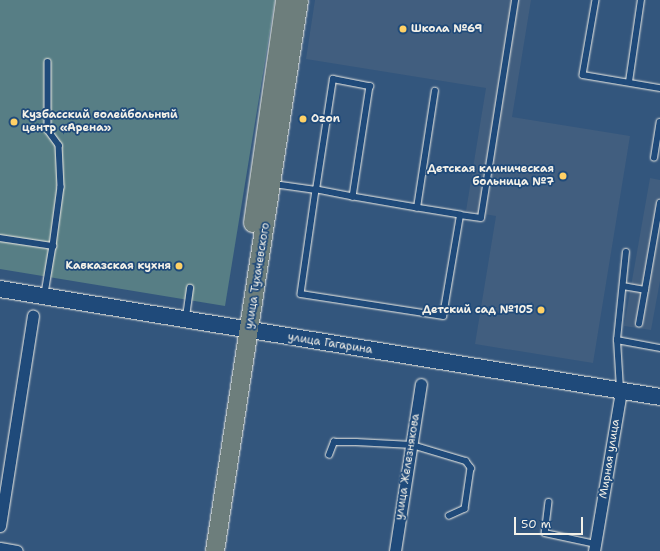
<!DOCTYPE html>
<meta charset="utf-8">
<style>
body{margin:0}
#map{position:relative;width:660px;height:551px;overflow:hidden;background:#33567d;font-family:"Shantell Sans",sans-serif}
div>[style]{position:absolute}
[style*='--x']{left:calc(var(--x)*1px);top:calc(var(--y)*1px);width:calc(var(--w)*1px);rotate:calc(var(--a)*1deg)}
.built>*{inset:0;background:#415e7f}
.green>*{inset:0;background:#577e85}
.roads{filter:drop-shadow(0 0 1px #f4f1e8) drop-shadow(0 0 1px #f4f1e8)}
.lane>*{height:5.5px;margin:-2.75px;padding:0 2.75px;transform-origin:2.75px;border-radius:2.75px;background:#1f4a7a}
.street>*{height:11px;margin:-5.5px;padding:0 5.5px;transform-origin:5.5px;border-radius:5.5px;background:#1f4a7a}
.secondary>*{height:16px;margin:-8px;padding:0 8px;transform-origin:8px;border-radius:8px;background:#1f4a7a}
.primary>*{height:18px;margin:-9px;padding:0 9px;transform-origin:9px;border-radius:9px;background:#6d7e7c}
.dots>*{width:11px;height:11px;translate:-50% -50%;box-sizing:border-box;border:2px solid #1f4a7a;border-radius:50%}
span{translate:-50% -50%;white-space:nowrap;text-align:center;line-height:1.15;-webkit-text-stroke:3.5px #1f4a7a;paint-order:stroke}
.poi-label{font-size:11px;color:#f4f1e8;font-weight:700}
.left{translate:0 -50%;text-align:left}
.right{translate:-100% -50%;text-align:right}
.street-label{font-size:11px;color:#f4f1e8}
.scale{position:absolute;left:514px;top:517px;width:69px;height:18px;box-sizing:border-box;border:2px solid #f4f1e8;border-top:0;padding-left:5px;font-size:12px;line-height:14px;white-space:nowrap;color:#f4f1e8;-webkit-text-stroke:3px #1f4a7a;paint-order:stroke}
</style>
<div id="map">
<div class="built">
<i style="clip-path:polygon(315px 0,531px 0,512px 117px,630px 136px,593px 363px,475px 344px,496px 216px,466px 211px,486px 88px,306px 59px)"></i>
<i style="clip-path:polygon(650px 178px,660px 180px,660px 281px,651px 330px,624px 326px)"></i>
</div>
<div class="green">
<i style="clip-path:polygon(0 0,275px 0,225px 306px,0 269px)"></i>
</div>
<div class="roads">
<div class="lane">
<i style="--x:596;--y:0;--w:76;--a:99.8"></i>
<i style="--x:583;--y:75;--w:78;--a:9.6"></i>
<i style="--x:48;--y:62;--w:68;--a:90"></i>
<i style="--x:48;--y:130;--w:19;--a:54"></i>
<i style="--x:59;--y:145;--w:42;--a:87.3"></i>
<i style="--x:61;--y:187;--w:60;--a:97.7"></i>
<i style="--x:629;--y:82;--w:83;--a:-81.7"></i>
<i style="--x:654;--y:158;--w:36;--a:-81"></i>
<i style="--x:274;--y:184;--w:42;--a:8.1"></i>
<i style="--x:316;--y:190;--w:105;--a:98.2"></i>
<i style="--x:301;--y:294;--w:144;--a:8.8"></i>
<i style="--x:443;--y:316;--w:102;--a:-80.4"></i>
<i style="--x:460;--y:215;--w:44;--a:-170.8"></i>
<i style="--x:417;--y:208;--w:65;--a:-170.2"></i>
<i style="--x:353;--y:197;--w:38;--a:-169"></i>
<i style="--x:316;--y:190;--w:112;--a:-81.3"></i>
<i style="--x:333;--y:79;--w:38;--a:11"></i>
<i style="--x:370;--y:86;--w:112;--a:98.7"></i>
<i style="--x:417;--y:208;--w:118;--a:-81.3"></i>
<i style="--x:460;--y:215;--w:21;--a:8"></i>
<i style="--x:481;--y:218;--w:221;--a:-81.1"></i>
<i style="--x:0;--y:238;--w:54;--a:8.6"></i>
<i style="--x:53;--y:246;--w:49;--a:99.5"></i>
<i style="--x:623;--y:286;--w:22;--a:10"></i>
<i style="--x:645;--y:290;--w:88;--a:-80.2"></i>
<i style="--x:186;--y:317;--w:29;--a:-82"></i>
<i style="--x:639;--y:324;--w:35;--a:-80"></i>
<i style="--x:617;--y:340;--w:44;--a:10.5"></i>
<i style="--x:620;--y:389;--w:49;--a:-93.5"></i>
<i style="--x:617;--y:340;--w:88;--a:-84.2"></i>
<i style="--x:329;--y:455;--w:14;--a:-69"></i>
<i style="--x:334;--y:442;--w:22;--a:0"></i>
<i style="--x:356;--y:442;--w:56;--a:3.1"></i>
<i style="--x:412;--y:445;--w:56;--a:16.5"></i>
<i style="--x:466;--y:461;--w:9;--a:54"></i>
<i style="--x:471;--y:468;--w:41;--a:98.3"></i>
<i style="--x:465;--y:509;--w:17;--a:156"></i>
<i style="--x:549;--y:502;--w:31;--a:97"></i>
<i style="--x:545;--y:533;--w:52;--a:12.2"></i>
</div>
<div class="street">
<i style="--x:0;--y:526;--w:213;--a:-81.1"></i>
<i style="--x:0;--y:548;--w:17;--a:10"></i>
<i style="--x:395;--y:551;--w:169;--a:-81.2"></i>
<i style="--x:594;--y:551;--w:162;--a:-80.4"></i>
</div>
<div class="secondary">
<i style="--x:0;--y:289;--w:669;--a:9.29"></i>
</div>
<div class="primary">
<i style="--x:253;--y:223;--w:225;--a:-81.8"></i>
<i style="--x:215;--y:551;--w:557;--a:-81.33"></i>
</div>
</div>
<div class="dots">
<i style="left:403px;top:29px;background:#ffd166"></i>
<i style="left:303px;top:119px;background:#ffd166"></i>
<i style="left:14px;top:122px;background:#ffd166"></i>
<i style="left:563px;top:176px;background:#ffd166"></i>
<i style="left:179px;top:266px;background:#ffd166"></i>
<i style="left:541px;top:310px;background:#ffd166"></i>
</div>
<div class="poi-label">
<span class="left" style="left:411px;top:29px">Школа №69</span>
<span class="left" style="left:22px;top:122px">Кузбасский волейбольный<br>центр «Арена»</span>
<span class="left" style="left:311px;top:119px">Ozon</span>
<span class="right" style="left:554px;top:176px">Детская клиническая<br>больница №7</span>
<span class="right" style="left:171px;top:266px">Кавказская кухня</span>
<span class="right" style="left:533px;top:310px">Детский сад №105</span>
</div>
<div class="street-label">
<span style="left:258px;top:276px;rotate:-81deg">улица Тухачевского</span>
<span style="left:330px;top:344px;rotate:9deg">улица Гагарина</span>
<span style="left:610px;top:459px;rotate:-81deg">Мирная улица</span>
<span style="left:408px;top:467px;rotate:-81deg">улица Железнякова</span>
</div>
<div class="scale">50 m</div>
</div>
